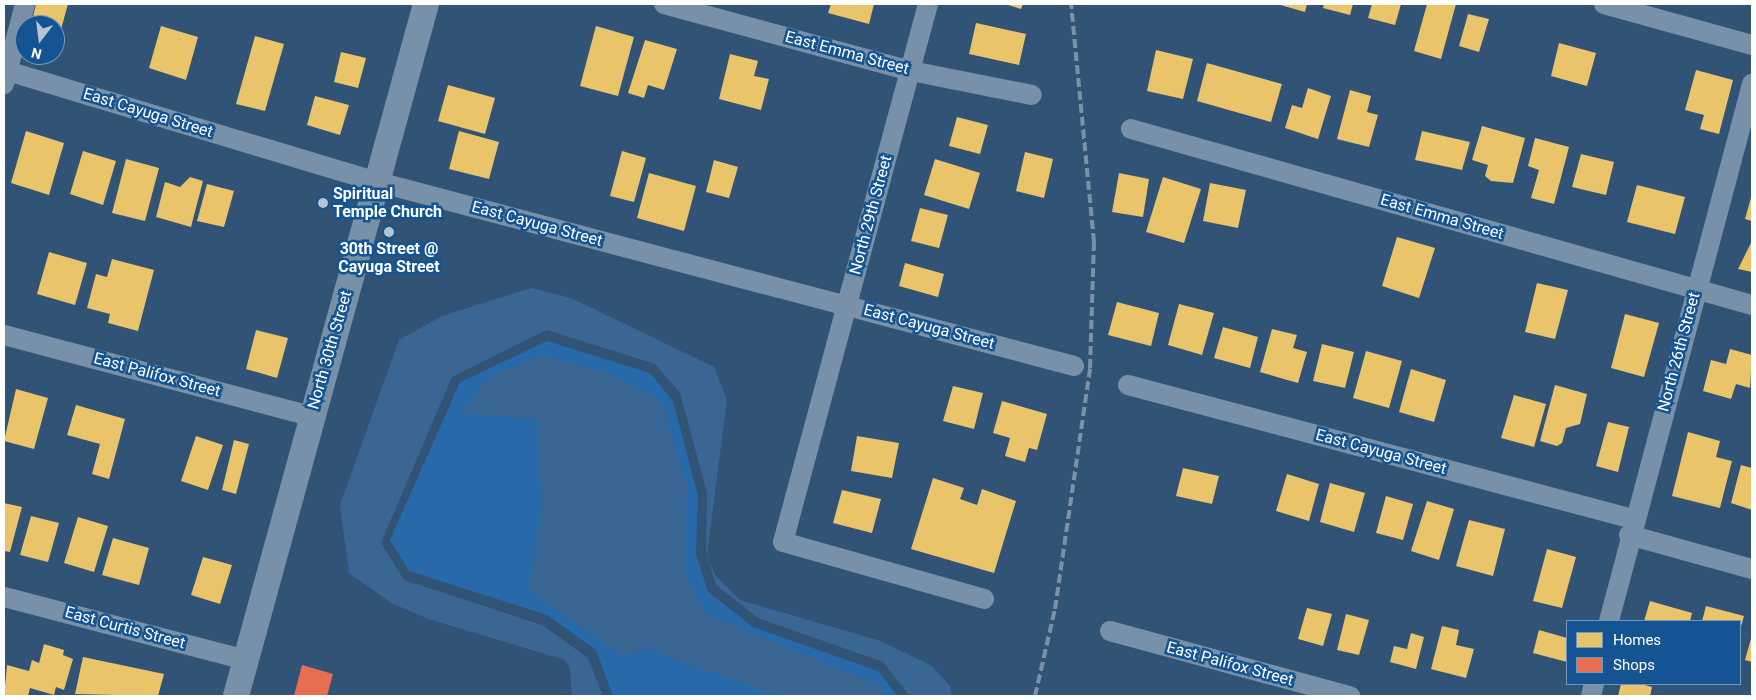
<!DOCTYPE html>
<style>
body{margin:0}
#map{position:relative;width:1756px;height:700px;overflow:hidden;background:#315375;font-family:Roboto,sans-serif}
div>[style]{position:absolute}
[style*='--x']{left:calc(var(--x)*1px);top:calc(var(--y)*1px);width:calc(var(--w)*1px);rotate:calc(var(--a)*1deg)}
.green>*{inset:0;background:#286aa9}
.water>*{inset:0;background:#396692}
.homes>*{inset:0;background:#e9c46a}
.shops>*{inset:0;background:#e76f51}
.minor>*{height:20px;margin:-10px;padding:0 10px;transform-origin:10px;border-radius:10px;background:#7991a8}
.tertiary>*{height:26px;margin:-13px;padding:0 13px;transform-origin:13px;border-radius:13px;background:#7991a8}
.rail>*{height:4px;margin-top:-2px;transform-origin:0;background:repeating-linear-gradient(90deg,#7b91a7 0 9px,transparent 0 13px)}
.dots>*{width:14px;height:14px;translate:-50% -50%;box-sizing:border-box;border:2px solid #145492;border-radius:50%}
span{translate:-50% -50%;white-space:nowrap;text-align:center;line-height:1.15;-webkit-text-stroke:5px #145492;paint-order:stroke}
.street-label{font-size:16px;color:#fff}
.poi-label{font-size:16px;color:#fff;font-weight:700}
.left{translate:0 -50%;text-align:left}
.frame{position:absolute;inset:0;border:5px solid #fff;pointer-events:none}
.legend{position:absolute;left:1566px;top:620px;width:175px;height:65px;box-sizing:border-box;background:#145492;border:1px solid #7298be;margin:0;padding:6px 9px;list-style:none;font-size:15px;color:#fff}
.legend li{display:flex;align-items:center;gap:10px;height:25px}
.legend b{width:25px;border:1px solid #7298be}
.north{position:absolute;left:15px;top:15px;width:50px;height:50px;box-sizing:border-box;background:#145492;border:1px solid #7298be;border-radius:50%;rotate:195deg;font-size:14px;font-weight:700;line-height:20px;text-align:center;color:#fff}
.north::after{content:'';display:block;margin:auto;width:18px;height:22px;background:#b7c3cf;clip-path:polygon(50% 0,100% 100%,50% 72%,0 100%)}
</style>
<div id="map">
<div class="green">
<i style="clip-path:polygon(547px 341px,650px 373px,673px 401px,698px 496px,696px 554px,708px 592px,753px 627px,878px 671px,898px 696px,613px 696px,596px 650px,547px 615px,409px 571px,390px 540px,460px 382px)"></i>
</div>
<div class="water">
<i style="clip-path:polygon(531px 288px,571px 298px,714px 367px,727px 400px,707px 555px,715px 575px,740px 600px,881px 641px,932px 666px,950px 686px,952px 696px,910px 696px,883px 662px,758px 618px,716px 585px,706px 552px,707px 493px,680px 393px,655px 364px,547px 330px,452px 377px,381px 543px,404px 580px,542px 625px,588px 658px,603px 696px,572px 696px,570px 669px,565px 660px,429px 619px,391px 603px,349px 573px,340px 505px,399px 340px,442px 316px)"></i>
<i style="clip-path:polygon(542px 355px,611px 375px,661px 401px,687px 487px,685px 576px,708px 615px,879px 685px,885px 696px,779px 696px,645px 648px,622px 656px,529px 591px,542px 505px,537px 419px,461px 413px,490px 376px)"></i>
</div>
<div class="homes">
<i style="clip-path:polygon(36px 4px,68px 4px,60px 33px,55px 32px,55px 25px,31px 25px)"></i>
<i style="clip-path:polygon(831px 4px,874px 4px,869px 24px,828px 13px)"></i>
<i style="clip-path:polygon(1005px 4px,1023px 4px,1021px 9px)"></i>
<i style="clip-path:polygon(1277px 4px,1307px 4px,1305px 12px)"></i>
<i style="clip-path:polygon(1324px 4px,1353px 4px,1350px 15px,1323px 8px)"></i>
<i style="clip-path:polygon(1372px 4px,1401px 4px,1395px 25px,1368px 18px)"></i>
<i style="clip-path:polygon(1427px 4px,1456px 4px,1441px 59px,1414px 51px)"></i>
<i style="clip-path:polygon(1468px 14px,1489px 19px,1479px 52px,1459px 46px)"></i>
<i style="clip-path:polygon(976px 23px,1026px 34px,1019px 65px,969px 54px)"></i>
<i style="clip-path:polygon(161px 26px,198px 37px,186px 80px,149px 68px)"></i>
<i style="clip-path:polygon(596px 26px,634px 37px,618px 96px,580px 86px)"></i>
<i style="clip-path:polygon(255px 36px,284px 44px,265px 111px,236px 104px)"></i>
<i style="clip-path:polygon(645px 40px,677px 49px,664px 90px,648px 85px,644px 98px,628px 93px)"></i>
<i style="clip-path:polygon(1559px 43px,1596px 53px,1587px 86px,1551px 76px)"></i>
<i style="clip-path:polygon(1156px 50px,1193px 59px,1183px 99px,1147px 91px)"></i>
<i style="clip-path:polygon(341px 52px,366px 58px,358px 88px,334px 82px)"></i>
<i style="clip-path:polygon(730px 54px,758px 61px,754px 76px,769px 79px,761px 110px,719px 99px)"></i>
<i style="clip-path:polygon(1207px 63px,1282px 84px,1271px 122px,1197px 101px)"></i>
<i style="clip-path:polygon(1696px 70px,1733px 80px,1719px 134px,1700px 129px,1704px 115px,1685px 110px)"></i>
<i style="clip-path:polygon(448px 85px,495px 98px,485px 134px,438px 121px)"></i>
<i style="clip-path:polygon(1308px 88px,1331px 96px,1318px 139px,1285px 128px,1292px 105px,1302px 108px)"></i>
<i style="clip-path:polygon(1350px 90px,1371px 96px,1367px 112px,1378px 115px,1369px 147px,1337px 139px)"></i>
<i style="clip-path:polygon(315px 96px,349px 105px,340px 135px,307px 125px)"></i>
<i style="clip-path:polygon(957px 117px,988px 125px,980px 154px,949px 146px)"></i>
<i style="clip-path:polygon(1482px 126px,1525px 138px,1513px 183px,1491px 181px,1485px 176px,1488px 165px,1472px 160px)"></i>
<i style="clip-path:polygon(26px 131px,64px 143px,49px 195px,11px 183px)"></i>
<i style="clip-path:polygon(459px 131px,499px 142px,489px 179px,449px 169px)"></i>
<i style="clip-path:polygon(1422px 131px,1470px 142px,1462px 170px,1415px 160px)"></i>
<i style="clip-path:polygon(1535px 138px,1569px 147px,1554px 204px,1531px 198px,1539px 170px,1528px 166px)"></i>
<i style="clip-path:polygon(83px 151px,116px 161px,103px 205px,70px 194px)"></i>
<i style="clip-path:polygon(622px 151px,646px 158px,634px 202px,610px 196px)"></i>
<i style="clip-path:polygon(1025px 152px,1053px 159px,1044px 198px,1016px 191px)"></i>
<i style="clip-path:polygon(1581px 154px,1614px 162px,1606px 195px,1572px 187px)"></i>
<i style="clip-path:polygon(126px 159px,159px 168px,145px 221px,112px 213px)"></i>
<i style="clip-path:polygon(935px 159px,980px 173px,969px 209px,924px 195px)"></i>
<i style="clip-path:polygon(714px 160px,738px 167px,729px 198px,706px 192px)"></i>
<i style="clip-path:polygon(649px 173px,696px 186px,684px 231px,637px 218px)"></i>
<i style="clip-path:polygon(1119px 173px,1149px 179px,1143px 217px,1112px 212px)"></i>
<i style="clip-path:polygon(190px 177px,203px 181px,191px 227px,156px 217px,165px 182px,180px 187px)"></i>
<i style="clip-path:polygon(1163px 177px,1201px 189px,1184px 243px,1146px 232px)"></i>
<i style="clip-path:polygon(1210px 183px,1246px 190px,1238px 228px,1203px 221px)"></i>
<i style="clip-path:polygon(207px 184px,234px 191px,224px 227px,197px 221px)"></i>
<i style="clip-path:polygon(1637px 185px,1685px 197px,1675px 234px,1627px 222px)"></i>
<i style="clip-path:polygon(1752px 194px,1752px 221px,1745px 219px)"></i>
<i style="clip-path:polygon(920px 208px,948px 215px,939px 248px,911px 241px)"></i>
<i style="clip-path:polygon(1397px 237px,1435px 248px,1419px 298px,1382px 286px)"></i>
<i style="clip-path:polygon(1752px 241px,1752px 272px,1738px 269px)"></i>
<i style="clip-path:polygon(49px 252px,87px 263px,75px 305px,37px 294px)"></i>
<i style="clip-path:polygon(112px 259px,154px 270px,138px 331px,108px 323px,110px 314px,87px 308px,96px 274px,107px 277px)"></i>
<i style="clip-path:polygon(905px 263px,944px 274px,938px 297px,899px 286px)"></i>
<i style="clip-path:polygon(1537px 283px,1568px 290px,1555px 339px,1525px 332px)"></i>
<i style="clip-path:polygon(1117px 302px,1159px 313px,1151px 346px,1108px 335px)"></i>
<i style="clip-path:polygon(1179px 304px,1214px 313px,1202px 355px,1168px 345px)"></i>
<i style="clip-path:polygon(1625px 314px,1659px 323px,1644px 377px,1611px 368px)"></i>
<i style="clip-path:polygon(1223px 327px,1258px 337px,1250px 368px,1214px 358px)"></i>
<i style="clip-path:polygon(1272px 329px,1297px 335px,1293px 348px,1307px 352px,1298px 383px,1260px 372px)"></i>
<i style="clip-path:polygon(256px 330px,288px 338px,277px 378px,246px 369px)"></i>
<i style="clip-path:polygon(1322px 344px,1354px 352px,1345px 388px,1313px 381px)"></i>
<i style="clip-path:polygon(1730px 349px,1752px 355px,1750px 388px,1736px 384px,1731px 399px,1703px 391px,1711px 360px,1726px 364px)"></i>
<i style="clip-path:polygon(1366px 351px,1402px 361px,1389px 408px,1353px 398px)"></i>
<i style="clip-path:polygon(1411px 369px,1446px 380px,1434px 422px,1399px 412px)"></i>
<i style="clip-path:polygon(1555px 385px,1587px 394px,1580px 424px,1566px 428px,1562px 443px,1557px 446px,1540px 441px)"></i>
<i style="clip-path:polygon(953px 386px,983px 393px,974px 429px,943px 421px)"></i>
<i style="clip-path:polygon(16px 389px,48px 398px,34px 449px,4px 441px)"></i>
<i style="clip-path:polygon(1514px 395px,1546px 404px,1534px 447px,1501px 438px)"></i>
<i style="clip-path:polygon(1002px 401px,1047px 414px,1037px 450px,1029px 448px,1025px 462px,1005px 456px,1010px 438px,993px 433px)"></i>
<i style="clip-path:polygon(76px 405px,125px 419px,109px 479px,92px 474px,100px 444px,67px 435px)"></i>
<i style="clip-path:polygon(1608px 422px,1629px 427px,1618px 472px,1596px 466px)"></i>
<i style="clip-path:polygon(1688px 432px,1720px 441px,1716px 457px,1732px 461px,1720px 508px,1672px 496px)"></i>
<i style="clip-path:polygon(196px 436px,223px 445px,208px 490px,181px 481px)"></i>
<i style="clip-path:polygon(857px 436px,899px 443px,892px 478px,851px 471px)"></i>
<i style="clip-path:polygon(234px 440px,249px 444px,236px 494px,222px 490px)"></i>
<i style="clip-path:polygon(1741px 465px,1752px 468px,1752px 510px,1731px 503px)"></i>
<i style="clip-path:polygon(1183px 468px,1219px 476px,1212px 504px,1176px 496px)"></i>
<i style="clip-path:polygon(1287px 474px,1319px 484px,1309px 521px,1276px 511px)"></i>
<i style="clip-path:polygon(933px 478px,964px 488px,960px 499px,977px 505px,982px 489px,1016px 501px,994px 573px,911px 549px)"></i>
<i style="clip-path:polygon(1330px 483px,1365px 493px,1354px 532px,1320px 522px)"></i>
<i style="clip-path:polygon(842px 490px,881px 499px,872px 533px,833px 523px)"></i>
<i style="clip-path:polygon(1386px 496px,1413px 504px,1403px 540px,1376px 533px)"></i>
<i style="clip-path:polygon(1427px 501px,1454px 509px,1439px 560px,1411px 551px)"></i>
<i style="clip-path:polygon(4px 503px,22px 507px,10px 552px,4px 551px)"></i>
<i style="clip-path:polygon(31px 516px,59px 523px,48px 562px,20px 555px)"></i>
<i style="clip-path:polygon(78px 517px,108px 526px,94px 572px,64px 563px)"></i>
<i style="clip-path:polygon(1469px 520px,1505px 529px,1493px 576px,1456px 566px)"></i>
<i style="clip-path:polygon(113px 538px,149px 548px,139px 585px,102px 575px)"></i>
<i style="clip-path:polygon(1547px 549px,1576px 557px,1562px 608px,1533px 601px)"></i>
<i style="clip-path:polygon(203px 557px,232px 565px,220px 604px,191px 595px)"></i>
<i style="clip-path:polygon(1650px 601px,1692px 613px,1690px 621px,1644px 621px)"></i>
<i style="clip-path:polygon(1706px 606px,1744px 616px,1740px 630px,1740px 621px,1702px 621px)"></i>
<i style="clip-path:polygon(1307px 608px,1332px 614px,1323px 646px,1298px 639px)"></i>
<i style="clip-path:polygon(1346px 614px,1369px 620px,1359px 655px,1337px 650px)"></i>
<i style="clip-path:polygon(1442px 626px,1459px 630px,1456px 645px,1474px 649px,1466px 678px,1431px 669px)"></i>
<i style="clip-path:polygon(1539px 630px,1567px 638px,1567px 662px,1533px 653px)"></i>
<i style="clip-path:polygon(1411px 633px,1424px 637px,1416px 669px,1390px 662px,1394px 646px,1407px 649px)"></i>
<i style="clip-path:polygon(1752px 635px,1752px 662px,1745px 660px)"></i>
<i style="clip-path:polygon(44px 644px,64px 650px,63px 655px,73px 659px,64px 690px,56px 687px,54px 695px,30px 688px,28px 696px,4px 696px,7px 665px,29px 671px,32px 660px,39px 663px)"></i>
<i style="clip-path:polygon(83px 657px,164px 674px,158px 696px,75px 694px)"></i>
<i style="clip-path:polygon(1621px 684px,1641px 684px,1652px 687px,1650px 696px,1618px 696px)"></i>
</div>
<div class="shops">
<i style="clip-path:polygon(302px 665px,333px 674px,327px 696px,294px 696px)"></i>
</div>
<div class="minor">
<i style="--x:664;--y:4;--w:256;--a:15.2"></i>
<i style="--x:911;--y:71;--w:123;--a:11.2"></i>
<i style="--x:928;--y:4;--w:557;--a:105.08"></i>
<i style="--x:783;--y:542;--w:209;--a:15.8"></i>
<i style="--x:1604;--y:4;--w:154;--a:15.5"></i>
<i style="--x:4;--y:70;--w:390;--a:16.7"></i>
<i style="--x:378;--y:182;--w:720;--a:14.81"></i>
<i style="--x:4;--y:84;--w:83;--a:-75.3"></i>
<i style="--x:1131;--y:129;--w:645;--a:15.82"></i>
<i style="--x:4;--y:335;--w:318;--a:14.8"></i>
<i style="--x:1128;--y:385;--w:522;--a:14.86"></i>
<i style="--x:1629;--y:535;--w:128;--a:15.5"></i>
<i style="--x:4;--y:597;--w:250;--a:14.6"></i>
<i style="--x:1609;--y:621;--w:556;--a:-75.09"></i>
<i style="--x:1110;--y:631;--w:249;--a:15.2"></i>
<i style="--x:1591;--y:696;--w:12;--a:-76"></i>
</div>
<div class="tertiary">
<i style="--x:236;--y:696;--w:718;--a:-74.65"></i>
</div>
<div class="rail">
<i style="--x:1035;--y:696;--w:89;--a:-77.1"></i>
<i style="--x:1055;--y:609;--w:244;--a:-81.7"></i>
<i style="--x:1090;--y:368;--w:126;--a:-88.2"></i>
<i style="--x:1094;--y:242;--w:239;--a:-95.5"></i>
</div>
<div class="dots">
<i style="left:323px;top:203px;background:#b7c3cf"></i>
<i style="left:389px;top:232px;background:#b7c3cf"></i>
</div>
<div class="street-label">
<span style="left:847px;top:53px;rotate:15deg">East Emma Street</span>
<span style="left:148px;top:113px;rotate:17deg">East Cayuga Street</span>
<span style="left:871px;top:215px;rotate:-75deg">North 29th Street</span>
<span style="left:1442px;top:217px;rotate:16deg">East Emma Street</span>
<span style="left:537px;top:224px;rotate:15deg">East Cayuga Street</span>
<span style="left:929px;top:327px;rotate:15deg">East Cayuga Street</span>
<span style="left:330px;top:350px;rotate:-74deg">North 30th Street</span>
<span style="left:1679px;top:352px;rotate:-75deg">North 26th Street</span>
<span style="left:157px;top:375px;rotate:15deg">East Palifox Street</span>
<span style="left:1381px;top:452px;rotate:15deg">East Cayuga Street</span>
<span style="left:125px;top:628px;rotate:15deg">East Curtis Street</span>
<span style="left:1230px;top:664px;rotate:15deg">East Palifox Street</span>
</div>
<div class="poi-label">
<span class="left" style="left:333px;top:203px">Spiritual<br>Temple Church</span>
<span style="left:389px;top:258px">30th Street @<br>Cayuga Street</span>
</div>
<div class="frame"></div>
<ul class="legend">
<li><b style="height:14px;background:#e9c46a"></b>Homes</li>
<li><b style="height:14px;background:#e76f51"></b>Shops</li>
</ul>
<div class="north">N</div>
</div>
